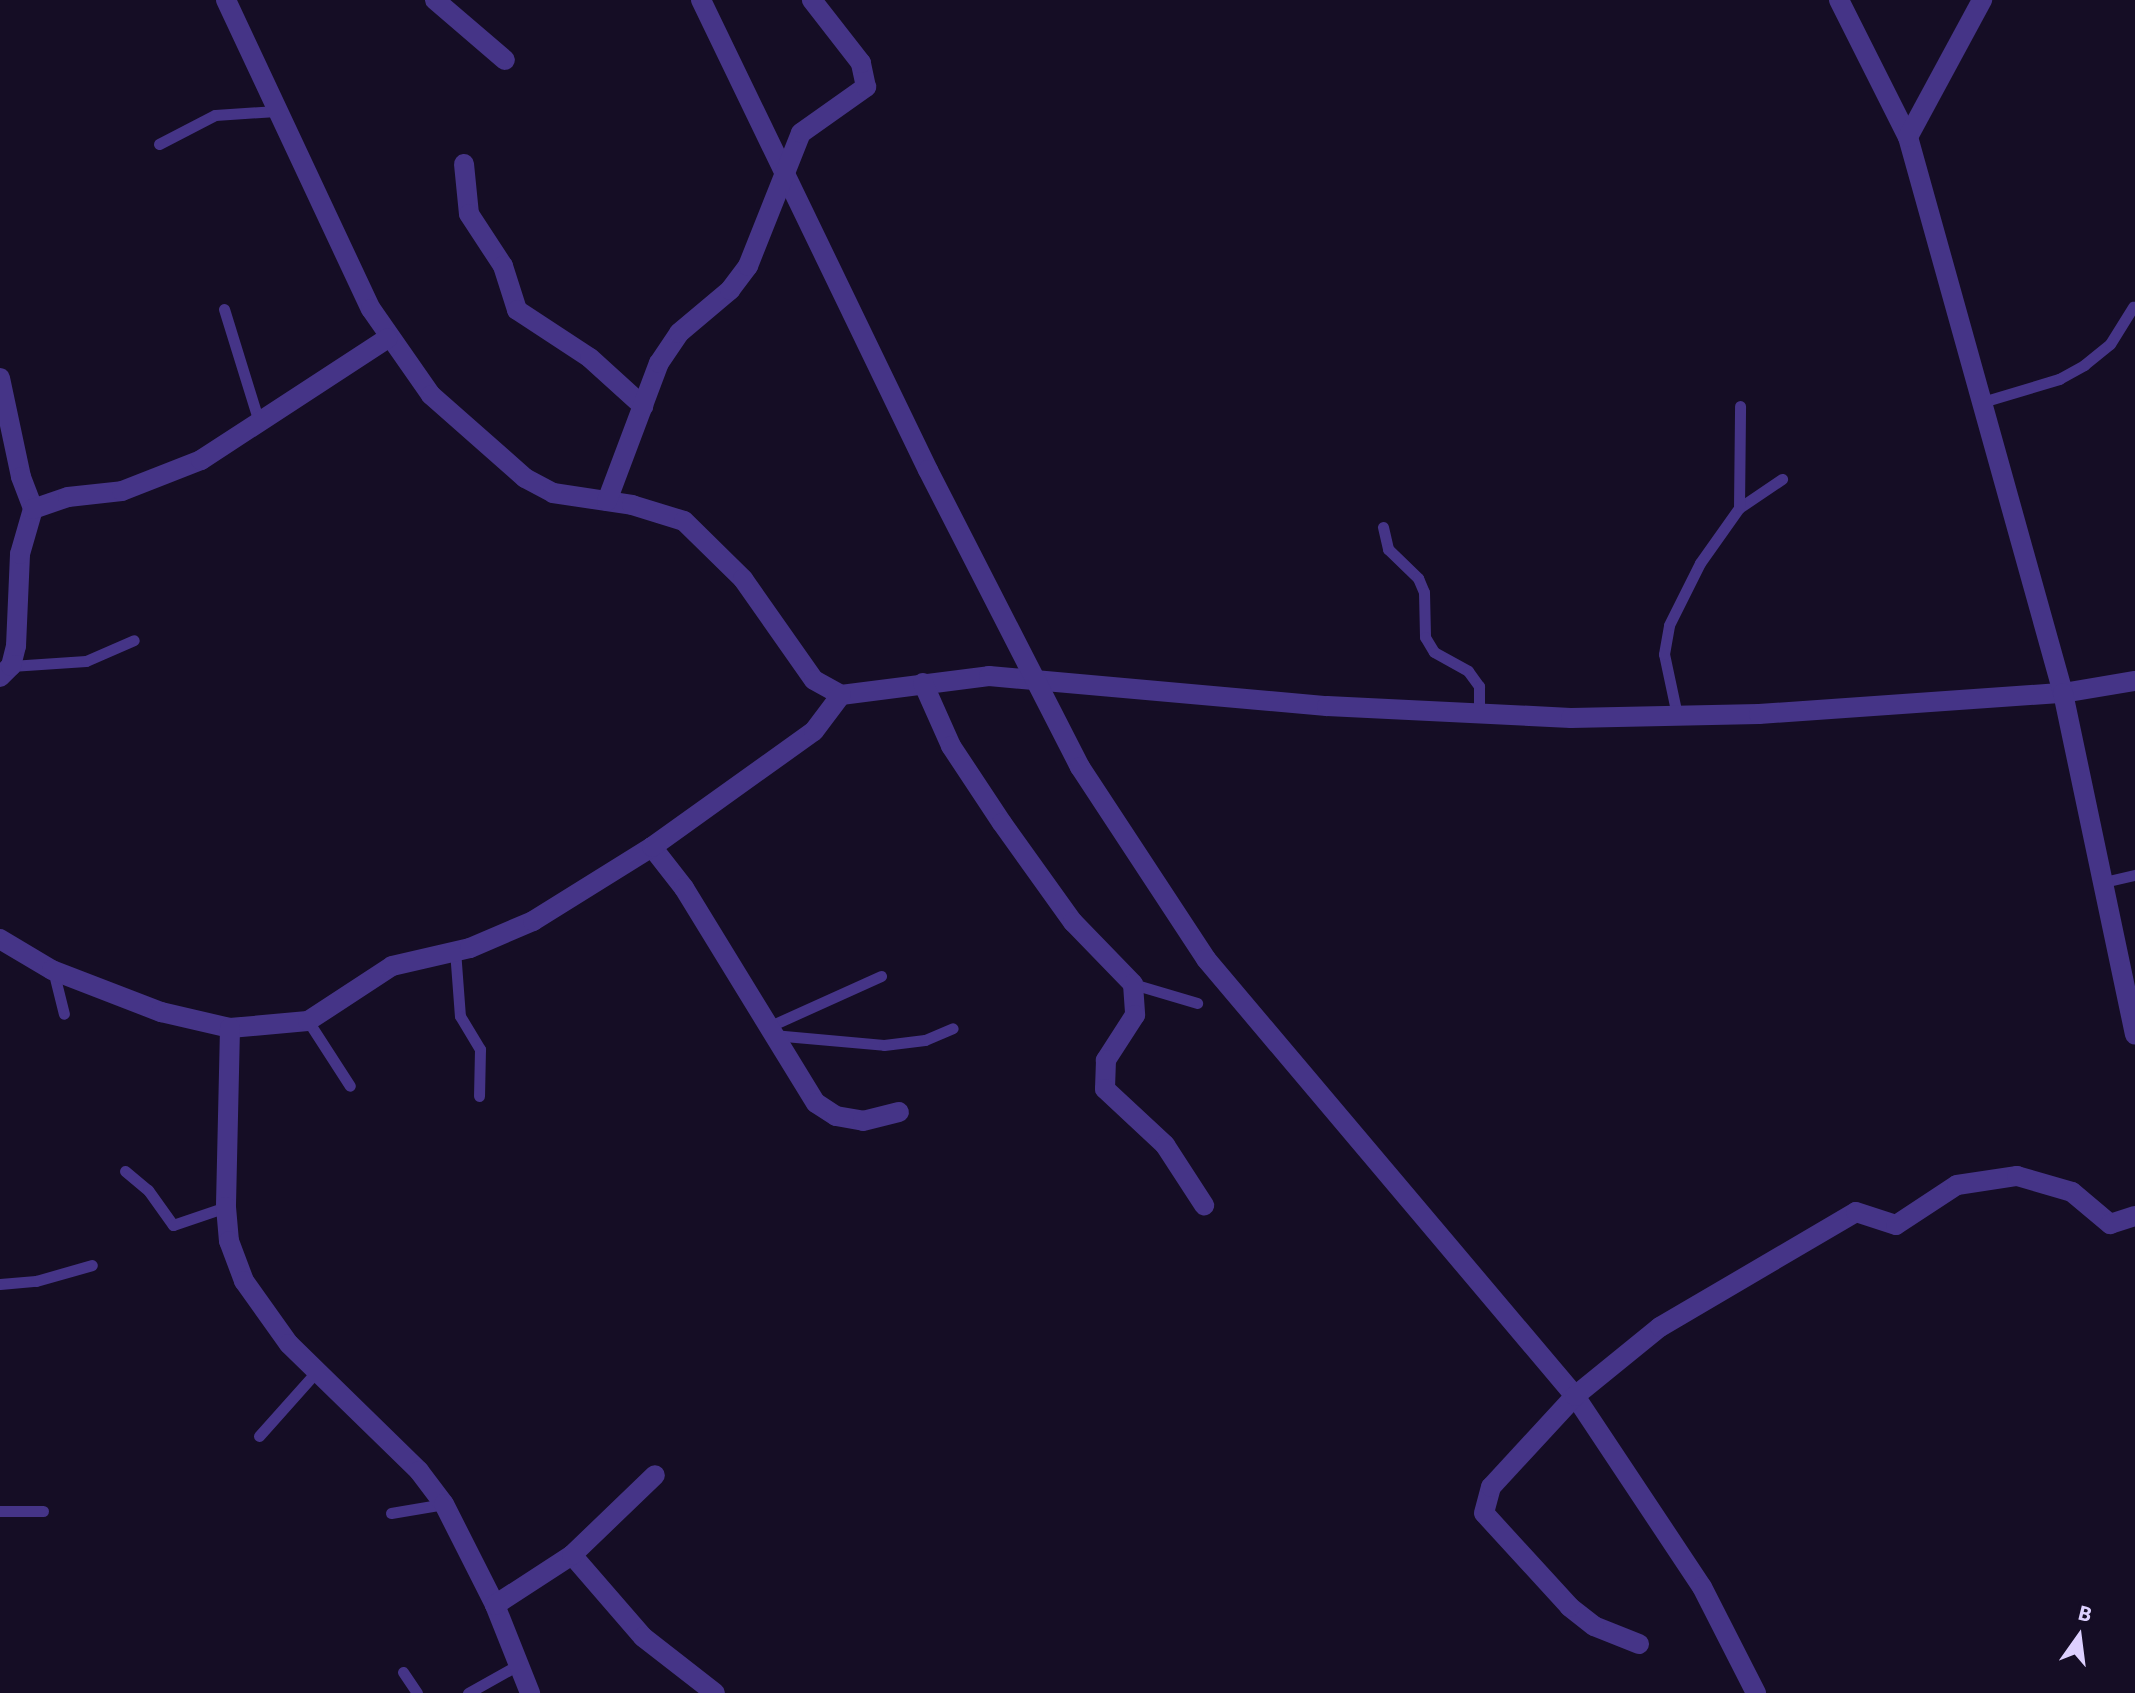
<!DOCTYPE html>
<style>
body{margin:0}
#map{position:relative;width:2135px;height:1693px;overflow:hidden;background:#150d25;font-family:"Source Sans 3",sans-serif}
div>[style]{position:absolute}
[style*='--x']{left:calc(var(--x)*1px);top:calc(var(--y)*1px);width:calc(var(--w)*1px);rotate:calc(var(--a)*1deg)}
.service>*{height:11px;margin:-5.5px;padding:0 5.5px;transform-origin:5.5px;border-radius:5.5px;background:#453487}
.minor>*{height:20px;margin:-10px;padding:0 10px;transform-origin:10px;border-radius:10px;background:#453487}
span{translate:-50% -50%;white-space:nowrap;text-align:center;line-height:1.15;-webkit-text-stroke:6px #150d25;paint-order:stroke}
.north{position:absolute;left:2039px;top:1597px;width:80px;height:80px;-webkit-text-stroke:6px #150d25;paint-order:stroke;rotate:14deg;font-size:22px;font-weight:700;line-height:32px;text-align:center;color:#ddd0ff}
.north::after{content:'';display:block;margin:auto;width:28px;height:36px;background:#ddd0ff;clip-path:polygon(50% 0,100% 100%,50% 72%,0 100%)}
</style>
<div id="map">
<div class="service">
<i style="--x:159;--y:144;--w:63;--a:-27.4"></i>
<i style="--x:215;--y:115;--w:61;--a:-3.8"></i>
<i style="--x:224;--y:309;--w:115;--a:72.8"></i>
<i style="--x:1979;--y:403;--w:84;--a:-16.7"></i>
<i style="--x:2059;--y:379;--w:29;--a:-29"></i>
<i style="--x:2084;--y:365;--w:33;--a:-39"></i>
<i style="--x:2110;--y:344;--w:44;--a:-58.1"></i>
<i style="--x:1739;--y:508;--w:52;--a:-34"></i>
<i style="--x:1383;--y:527;--w:23;--a:77"></i>
<i style="--x:1388;--y:549;--w:42;--a:44"></i>
<i style="--x:1418;--y:578;--w:15;--a:67"></i>
<i style="--x:1424;--y:592;--w:45;--a:88.7"></i>
<i style="--x:1425;--y:637;--w:17;--a:59"></i>
<i style="--x:1434;--y:652;--w:39;--a:29"></i>
<i style="--x:1468;--y:671;--w:19;--a:54"></i>
<i style="--x:1479;--y:686;--w:30;--a:90"></i>
<i style="--x:11;--y:666;--w:75;--a:-3.8"></i>
<i style="--x:86;--y:661;--w:52;--a:-23.6"></i>
<i style="--x:1677;--y:715;--w:62;--a:-102"></i>
<i style="--x:1664;--y:654;--w:29;--a:-80"></i>
<i style="--x:1669;--y:625;--w:69;--a:-63.4"></i>
<i style="--x:1700;--y:563;--w:67;--a:-54.7"></i>
<i style="--x:1739;--y:508;--w:102;--a:-89.4"></i>
<i style="--x:2104;--y:882;--w:32;--a:-13"></i>
<i style="--x:455;--y:950;--w:66;--a:85.7"></i>
<i style="--x:460;--y:1016;--w:39;--a:59"></i>
<i style="--x:480;--y:1049;--w:47;--a:91.2"></i>
<i style="--x:53;--y:970;--w:45;--a:76"></i>
<i style="--x:1133;--y:984;--w:67;--a:16.5"></i>
<i style="--x:308;--y:1021;--w:77;--a:57.1"></i>
<i style="--x:768;--y:1027;--w:124;--a:-24.3"></i>
<i style="--x:773;--y:1035;--w:111;--a:5.1"></i>
<i style="--x:884;--y:1045;--w:41;--a:-7"></i>
<i style="--x:925;--y:1040;--w:30;--a:-23"></i>
<i style="--x:125;--y:1171;--w:30;--a:40"></i>
<i style="--x:148;--y:1190;--w:43;--a:54.5"></i>
<i style="--x:173;--y:1225;--w:56;--a:-18.8"></i>
<i style="--x:0;--y:1284;--w:36;--a:-5"></i>
<i style="--x:36;--y:1281;--w:58;--a:-15.9"></i>
<i style="--x:259;--y:1436;--w:86;--a:-48.3"></i>
<i style="--x:0;--y:1511;--w:43;--a:0"></i>
<i style="--x:391;--y:1513;--w:54;--a:-9.6"></i>
<i style="--x:403;--y:1672;--w:25;--a:56"></i>
<i style="--x:468;--y:1693;--w:57;--a:-29.2"></i>
</div>
<div class="minor">
<i style="--x:226;--y:0;--w:341;--a:64.9"></i>
<i style="--x:371;--y:309;--w:105;--a:55.1"></i>
<i style="--x:431;--y:395;--w:125;--a:41.4"></i>
<i style="--x:525;--y:478;--w:32;--a:28"></i>
<i style="--x:553;--y:493;--w:80;--a:8.6"></i>
<i style="--x:632;--y:505;--w:54;--a:17.1"></i>
<i style="--x:684;--y:521;--w:83;--a:44.5"></i>
<i style="--x:743;--y:579;--w:123;--a:54.9"></i>
<i style="--x:814;--y:680;--w:31;--a:29"></i>
<i style="--x:841;--y:695;--w:149;--a:-7.3"></i>
<i style="--x:989;--y:676;--w:339;--a:5.1"></i>
<i style="--x:1327;--y:706;--w:244;--a:2.8"></i>
<i style="--x:1571;--y:718;--w:188;--a:-1.2"></i>
<i style="--x:1759;--y:714;--w:305;--a:-4"></i>
<i style="--x:2063;--y:693;--w:73;--a:-9.5"></i>
<i style="--x:435;--y:0;--w:92;--a:40.6"></i>
<i style="--x:701;--y:0;--w:522;--a:64.22"></i>
<i style="--x:928;--y:470;--w:334;--a:62.9"></i>
<i style="--x:1080;--y:767;--w:230;--a:56.7"></i>
<i style="--x:1206;--y:959;--w:572;--a:49.82"></i>
<i style="--x:1575;--y:1396;--w:229;--a:56.4"></i>
<i style="--x:1702;--y:1587;--w:119;--a:63"></i>
<i style="--x:1839;--y:0;--w:153;--a:63.3"></i>
<i style="--x:1908;--y:137;--w:577;--a:74.42"></i>
<i style="--x:2063;--y:693;--w:349;--a:78.1"></i>
<i style="--x:1908;--y:137;--w:156;--a:-61.6"></i>
<i style="--x:464;--y:164;--w:50;--a:84.3"></i>
<i style="--x:469;--y:214;--w:62;--a:56.8"></i>
<i style="--x:503;--y:266;--w:46;--a:72.3"></i>
<i style="--x:517;--y:310;--w:87;--a:33.3"></i>
<i style="--x:590;--y:358;--w:72;--a:42.2"></i>
<i style="--x:0;--y:378;--w:101;--a:78"></i>
<i style="--x:21;--y:477;--w:34;--a:69"></i>
<i style="--x:607;--y:501;--w:147;--a:-69.4"></i>
<i style="--x:659;--y:363;--w:36;--a:-56"></i>
<i style="--x:679;--y:333;--w:67;--a:-40.1"></i>
<i style="--x:730;--y:290;--w:30;--a:-53"></i>
<i style="--x:748;--y:266;--w:143;--a:-68.3"></i>
<i style="--x:801;--y:133;--w:80;--a:-35.3"></i>
<i style="--x:866;--y:87;--w:25;--a:-102"></i>
<i style="--x:861;--y:63;--w:80;--a:-127.9"></i>
<i style="--x:0;--y:677;--w:16;--a:-45"></i>
<i style="--x:11;--y:666;--w:21;--a:-76"></i>
<i style="--x:16;--y:646;--w:92;--a:-87.5"></i>
<i style="--x:20;--y:554;--w:47;--a:-73.9"></i>
<i style="--x:33;--y:509;--w:37;--a:-19"></i>
<i style="--x:68;--y:497;--w:54;--a:-6.3"></i>
<i style="--x:122;--y:491;--w:85;--a:-21.4"></i>
<i style="--x:201;--y:460;--w:223;--a:-33.1"></i>
<i style="--x:923;--y:683;--w:69;--a:66"></i>
<i style="--x:951;--y:746;--w:92;--a:56.5"></i>
<i style="--x:1002;--y:823;--w:122;--a:54.4"></i>
<i style="--x:1073;--y:922;--w:86;--a:45.9"></i>
<i style="--x:1133;--y:984;--w:31;--a:86"></i>
<i style="--x:1135;--y:1015;--w:54;--a:122.8"></i>
<i style="--x:1106;--y:1060;--w:29;--a:92"></i>
<i style="--x:1105;--y:1089;--w:82;--a:43"></i>
<i style="--x:1165;--y:1145;--w:72;--a:57"></i>
<i style="--x:652;--y:847;--w:52;--a:52"></i>
<i style="--x:684;--y:888;--w:252;--a:58.5"></i>
<i style="--x:816;--y:1103;--w:24;--a:33"></i>
<i style="--x:836;--y:1116;--w:27;--a:10"></i>
<i style="--x:863;--y:1121;--w:37;--a:-14"></i>
<i style="--x:0;--y:939;--w:61;--a:30.8"></i>
<i style="--x:52;--y:970;--w:117;--a:21.1"></i>
<i style="--x:161;--y:1012;--w:71;--a:13.1"></i>
<i style="--x:230;--y:1028;--w:78;--a:-5.1"></i>
<i style="--x:308;--y:1021;--w:100;--a:-33.2"></i>
<i style="--x:392;--y:966;--w:80;--a:-13"></i>
<i style="--x:470;--y:948;--w:69;--a:-23.2"></i>
<i style="--x:533;--y:921;--w:140;--a:-31.9"></i>
<i style="--x:652;--y:847;--w:199;--a:-35.6"></i>
<i style="--x:814;--y:731;--w:45;--a:-53.1"></i>
<i style="--x:230;--y:1028;--w:179;--a:91.3"></i>
<i style="--x:226;--y:1207;--w:34;--a:85"></i>
<i style="--x:229;--y:1241;--w:43;--a:69.4"></i>
<i style="--x:244;--y:1281;--w:77;--a:54.5"></i>
<i style="--x:289;--y:1344;--w:182;--a:44.3"></i>
<i style="--x:419;--y:1471;--w:41;--a:52.9"></i>
<i style="--x:444;--y:1504;--w:113;--a:63.2"></i>
<i style="--x:495;--y:1605;--w:95;--a:68.3"></i>
<i style="--x:572;--y:1555;--w:108;--a:49.1"></i>
<i style="--x:643;--y:1637;--w:91;--a:37.9"></i>
<i style="--x:495;--y:1605;--w:92;--a:-33"></i>
<i style="--x:572;--y:1555;--w:115;--a:-43.9"></i>
<i style="--x:1639;--y:1644;--w:48;--a:-158.2"></i>
<i style="--x:1594;--y:1626;--w:31;--a:-142"></i>
<i style="--x:1570;--y:1607;--w:127;--a:-132.5"></i>
<i style="--x:1484;--y:1513;--w:27;--a:-75"></i>
<i style="--x:1491;--y:1487;--w:124;--a:-47.3"></i>
<i style="--x:1575;--y:1396;--w:109;--a:-39.1"></i>
<i style="--x:1660;--y:1327;--w:227;--a:-30.4"></i>
<i style="--x:1856;--y:1212;--w:42;--a:18"></i>
<i style="--x:1896;--y:1225;--w:73;--a:-33.3"></i>
<i style="--x:1957;--y:1185;--w:61;--a:-8.5"></i>
<i style="--x:2017;--y:1176;--w:57;--a:16.2"></i>
<i style="--x:2072;--y:1192;--w:50;--a:40.1"></i>
<i style="--x:2110;--y:1224;--w:26;--a:-18"></i>
</div>
<div class="north">B</div>
</div>
